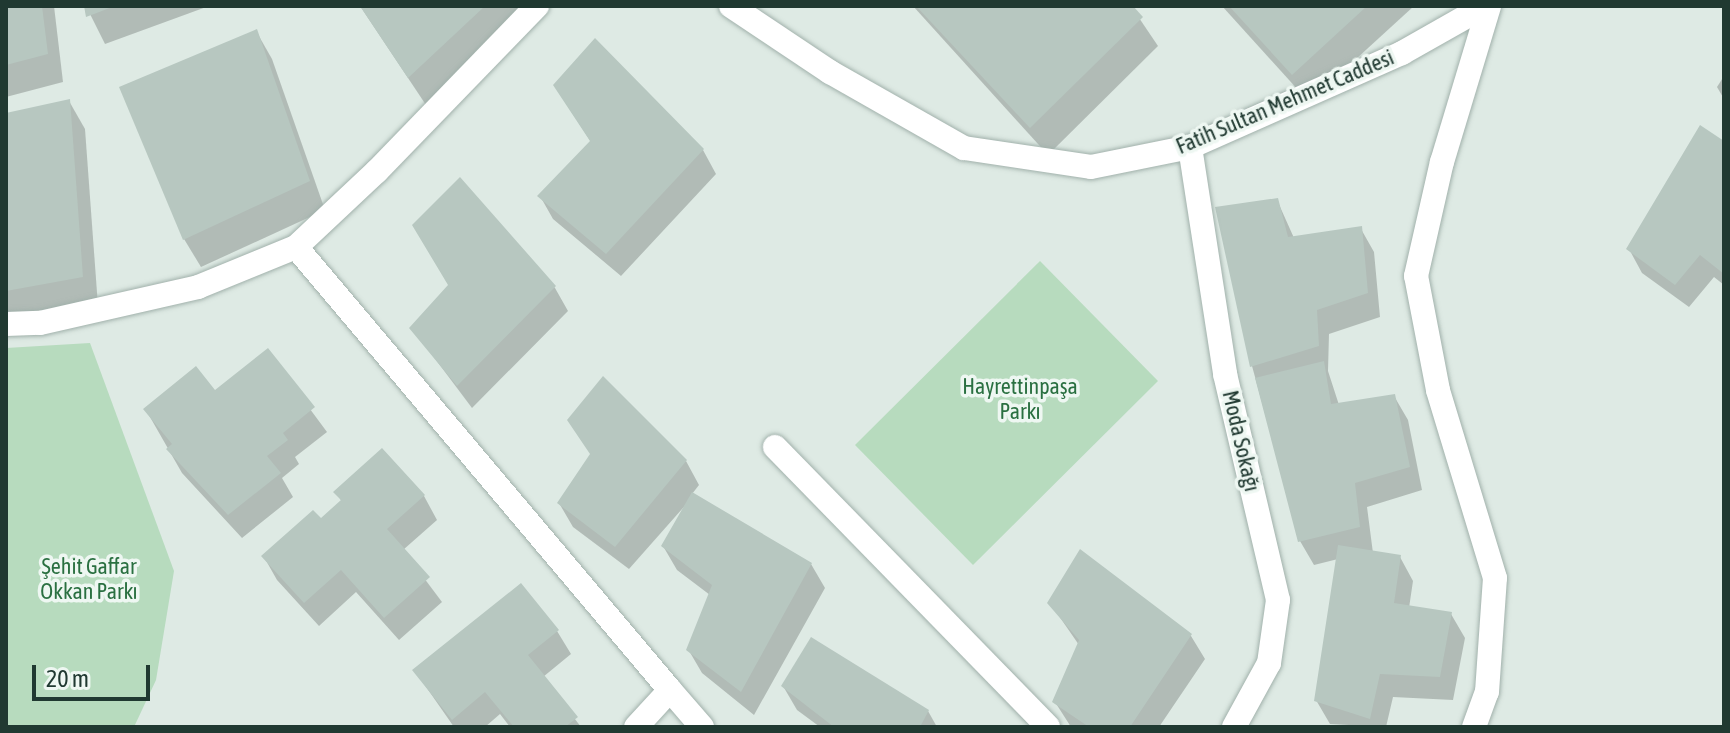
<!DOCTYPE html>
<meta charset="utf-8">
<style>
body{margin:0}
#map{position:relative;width:1730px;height:733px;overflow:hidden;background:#deeae4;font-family:"Asap Condensed",sans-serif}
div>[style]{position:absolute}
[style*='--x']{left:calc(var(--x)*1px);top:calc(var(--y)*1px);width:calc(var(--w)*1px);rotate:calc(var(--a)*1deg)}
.green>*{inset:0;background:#b7dbbe}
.shadow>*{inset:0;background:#0003}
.building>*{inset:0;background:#b7c7c0}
.roads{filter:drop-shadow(0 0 2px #a1b1ab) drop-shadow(0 0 2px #a1b1ab)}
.minor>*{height:24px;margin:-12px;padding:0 12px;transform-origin:12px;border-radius:12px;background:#fff}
.tertiary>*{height:24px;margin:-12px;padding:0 12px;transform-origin:12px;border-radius:12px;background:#fff}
span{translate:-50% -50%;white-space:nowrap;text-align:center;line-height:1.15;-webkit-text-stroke:7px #eef7f2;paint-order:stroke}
.street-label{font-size:22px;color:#203931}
.park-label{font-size:22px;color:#2a7041}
.frame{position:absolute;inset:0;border:8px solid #203931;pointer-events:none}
.scale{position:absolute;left:32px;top:665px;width:118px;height:36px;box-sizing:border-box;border:4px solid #203931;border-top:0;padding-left:10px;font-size:24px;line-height:28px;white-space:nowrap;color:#203931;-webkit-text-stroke:6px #eef7f2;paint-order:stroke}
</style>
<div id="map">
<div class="green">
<i style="clip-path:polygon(1040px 261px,1158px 381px,973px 565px,855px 445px)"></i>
<i style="clip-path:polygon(90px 343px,174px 571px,156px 680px,134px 727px,6px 727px,6px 348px)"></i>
</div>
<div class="shadow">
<i style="clip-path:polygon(6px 6px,54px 6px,63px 82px,6px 97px)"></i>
<i style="clip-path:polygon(86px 6px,209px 6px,105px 44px)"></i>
<i style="clip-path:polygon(360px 6px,531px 6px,426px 105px)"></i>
<i style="clip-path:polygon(913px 6px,1131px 6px,1158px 46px,1048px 155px)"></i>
<i style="clip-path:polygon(1222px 6px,1414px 6px,1309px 102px)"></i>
<i style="clip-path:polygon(256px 31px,272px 59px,325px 210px,201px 267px,184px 239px)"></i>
<i style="clip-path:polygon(1724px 76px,1724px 99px,1717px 87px)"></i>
<i style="clip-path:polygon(555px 86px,703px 150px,716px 174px,621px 276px,553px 219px,540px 196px,591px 142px)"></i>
<i style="clip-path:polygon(69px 101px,85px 129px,98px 306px,6px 322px,6px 115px)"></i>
<i style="clip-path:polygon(1724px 143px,1724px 285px,1714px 277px,1689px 307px,1642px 273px,1629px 249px)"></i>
<i style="clip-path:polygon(460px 180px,555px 288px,568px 311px,472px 408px,412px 328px,450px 286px)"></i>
<i style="clip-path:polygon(1277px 200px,1294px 238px,1361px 229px,1374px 252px,1380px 317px,1329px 334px,1328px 371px,1339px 405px,1394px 396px,1408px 420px,1422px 490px,1367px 507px,1373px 553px,1400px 557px,1413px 581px,1409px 608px,1451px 614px,1465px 638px,1453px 700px,1393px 697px,1386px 727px,1330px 724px,1316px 700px,1338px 559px,1314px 565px,1300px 541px,1252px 366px)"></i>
<i style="clip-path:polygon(267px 351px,327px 432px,295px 457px,299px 464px,282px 478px,293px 497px,242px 538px,182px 473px,146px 410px,215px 393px)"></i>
<i style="clip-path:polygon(382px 450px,424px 496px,437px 520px,403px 550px,442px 602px,399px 640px,356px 592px,319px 626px,277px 580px,264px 557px,321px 521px,342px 502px,336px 492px)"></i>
<i style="clip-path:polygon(686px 461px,699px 485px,692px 494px,811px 564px,825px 588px,754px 715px,702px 673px,688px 649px,710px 595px,677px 570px,663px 546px,690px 500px,629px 569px,573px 527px,559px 503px)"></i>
<i style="clip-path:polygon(1081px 552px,1191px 636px,1205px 659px,1159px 727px,1071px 727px,1055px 702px,1079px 645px,1050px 603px)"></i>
<i style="clip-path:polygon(557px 631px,571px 654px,543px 677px,581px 727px,510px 727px,500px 714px,485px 727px,454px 727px,415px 671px)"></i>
<i style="clip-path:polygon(783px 686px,928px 711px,937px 727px,820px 727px,797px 710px)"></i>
</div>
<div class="building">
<i style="clip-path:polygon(6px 6px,42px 6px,48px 54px,6px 65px)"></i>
<i style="clip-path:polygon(84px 6px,115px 6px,86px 17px)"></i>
<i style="clip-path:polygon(360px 6px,485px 6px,408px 78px)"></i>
<i style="clip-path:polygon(916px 6px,1133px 6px,1143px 17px,1030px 128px)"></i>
<i style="clip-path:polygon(1229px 6px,1367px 6px,1292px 75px)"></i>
<i style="clip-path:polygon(257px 29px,310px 181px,183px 240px,119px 87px)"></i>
<i style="clip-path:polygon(595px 38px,704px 149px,606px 254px,537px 196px,590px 141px,553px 85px)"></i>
<i style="clip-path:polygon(70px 99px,83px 277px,6px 291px,6px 113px)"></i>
<i style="clip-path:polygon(1700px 125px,1724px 141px,1724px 274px,1700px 255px,1675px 285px,1626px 249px)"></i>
<i style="clip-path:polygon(460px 177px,556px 286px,457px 386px,409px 328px,448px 285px,412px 225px)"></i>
<i style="clip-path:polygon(1278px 198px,1288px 237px,1362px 226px,1368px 293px,1317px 310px,1319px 346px,1250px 367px,1215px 207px)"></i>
<i style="clip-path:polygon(268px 348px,315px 407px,283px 433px,288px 440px,267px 456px,281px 473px,228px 515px,166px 449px,172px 444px,143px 409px,196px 366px,215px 390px)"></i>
<i style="clip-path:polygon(1324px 361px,1331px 404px,1395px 394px,1410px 467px,1355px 483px,1360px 527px,1298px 542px,1255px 378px)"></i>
<i style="clip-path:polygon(603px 376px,687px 460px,615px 547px,557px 503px,590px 454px,567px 420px)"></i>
<i style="clip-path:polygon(382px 448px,425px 495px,387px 529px,430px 577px,384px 618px,341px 570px,304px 603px,261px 556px,313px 510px,321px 518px,341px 500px,333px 492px)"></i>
<i style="clip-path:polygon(692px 492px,812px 563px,741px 692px,686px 650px,712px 585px,661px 546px)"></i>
<i style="clip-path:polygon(1338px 545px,1401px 555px,1394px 603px,1452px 612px,1440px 677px,1380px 674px,1370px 719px,1314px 701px)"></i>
<i style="clip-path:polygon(1080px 549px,1192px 634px,1130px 727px,1089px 727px,1052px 702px,1079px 640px,1047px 603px)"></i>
<i style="clip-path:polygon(521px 583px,559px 630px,528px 655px,578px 717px,565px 727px,514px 727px,485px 692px,452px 720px,412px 670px)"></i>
<i style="clip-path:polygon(811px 637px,929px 710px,920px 727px,834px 727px,781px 686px)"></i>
</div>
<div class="roads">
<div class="minor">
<i style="--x:1190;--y:147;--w:230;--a:81.2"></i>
<i style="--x:1225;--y:374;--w:232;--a:76.8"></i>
<i style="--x:1278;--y:600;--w:64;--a:98.1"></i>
<i style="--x:1269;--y:663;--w:73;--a:118.7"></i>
<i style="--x:296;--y:247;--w:580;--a:49.83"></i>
<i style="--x:670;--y:690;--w:50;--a:132.6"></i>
<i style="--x:6;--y:324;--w:34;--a:-2"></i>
<i style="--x:40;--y:323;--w:162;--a:-12.8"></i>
<i style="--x:198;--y:287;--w:106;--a:-22.2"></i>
<i style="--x:296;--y:247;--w:111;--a:-43.2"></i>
<i style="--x:377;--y:171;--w:230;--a:-45.9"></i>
<i style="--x:775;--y:447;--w:391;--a:45.7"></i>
<i style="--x:670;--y:690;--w:49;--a:49.1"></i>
<i style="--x:1474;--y:727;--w:37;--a:-70"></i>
<i style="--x:1487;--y:692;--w:114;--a:-86"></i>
<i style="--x:1495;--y:578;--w:196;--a:-106.9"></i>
<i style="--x:1438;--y:390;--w:116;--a:-100.9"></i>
<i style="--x:1416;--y:276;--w:117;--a:-77.2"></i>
<i style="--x:1442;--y:162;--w:163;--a:-73.2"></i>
</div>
<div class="tertiary">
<i style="--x:731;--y:6;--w:119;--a:33.7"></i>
<i style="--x:830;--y:72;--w:154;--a:29.6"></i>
<i style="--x:964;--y:148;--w:128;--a:8.5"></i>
<i style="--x:1091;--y:167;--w:101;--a:-11.4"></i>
<i style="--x:1190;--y:147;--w:232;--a:-23.9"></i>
<i style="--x:1402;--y:53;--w:95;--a:-29.5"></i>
</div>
</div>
<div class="street-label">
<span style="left:1285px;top:102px;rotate:-23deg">Fatih Sultan Mehmet Caddesi</span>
<span style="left:1241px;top:441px;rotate:77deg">Moda Sokağı</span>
</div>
<div class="park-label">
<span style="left:1020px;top:399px">Hayrettinpaşa<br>Parkı</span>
<span style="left:89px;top:579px">Şehit Gaffar<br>Okkan Parkı</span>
</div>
<div class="frame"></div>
<div class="scale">20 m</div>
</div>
